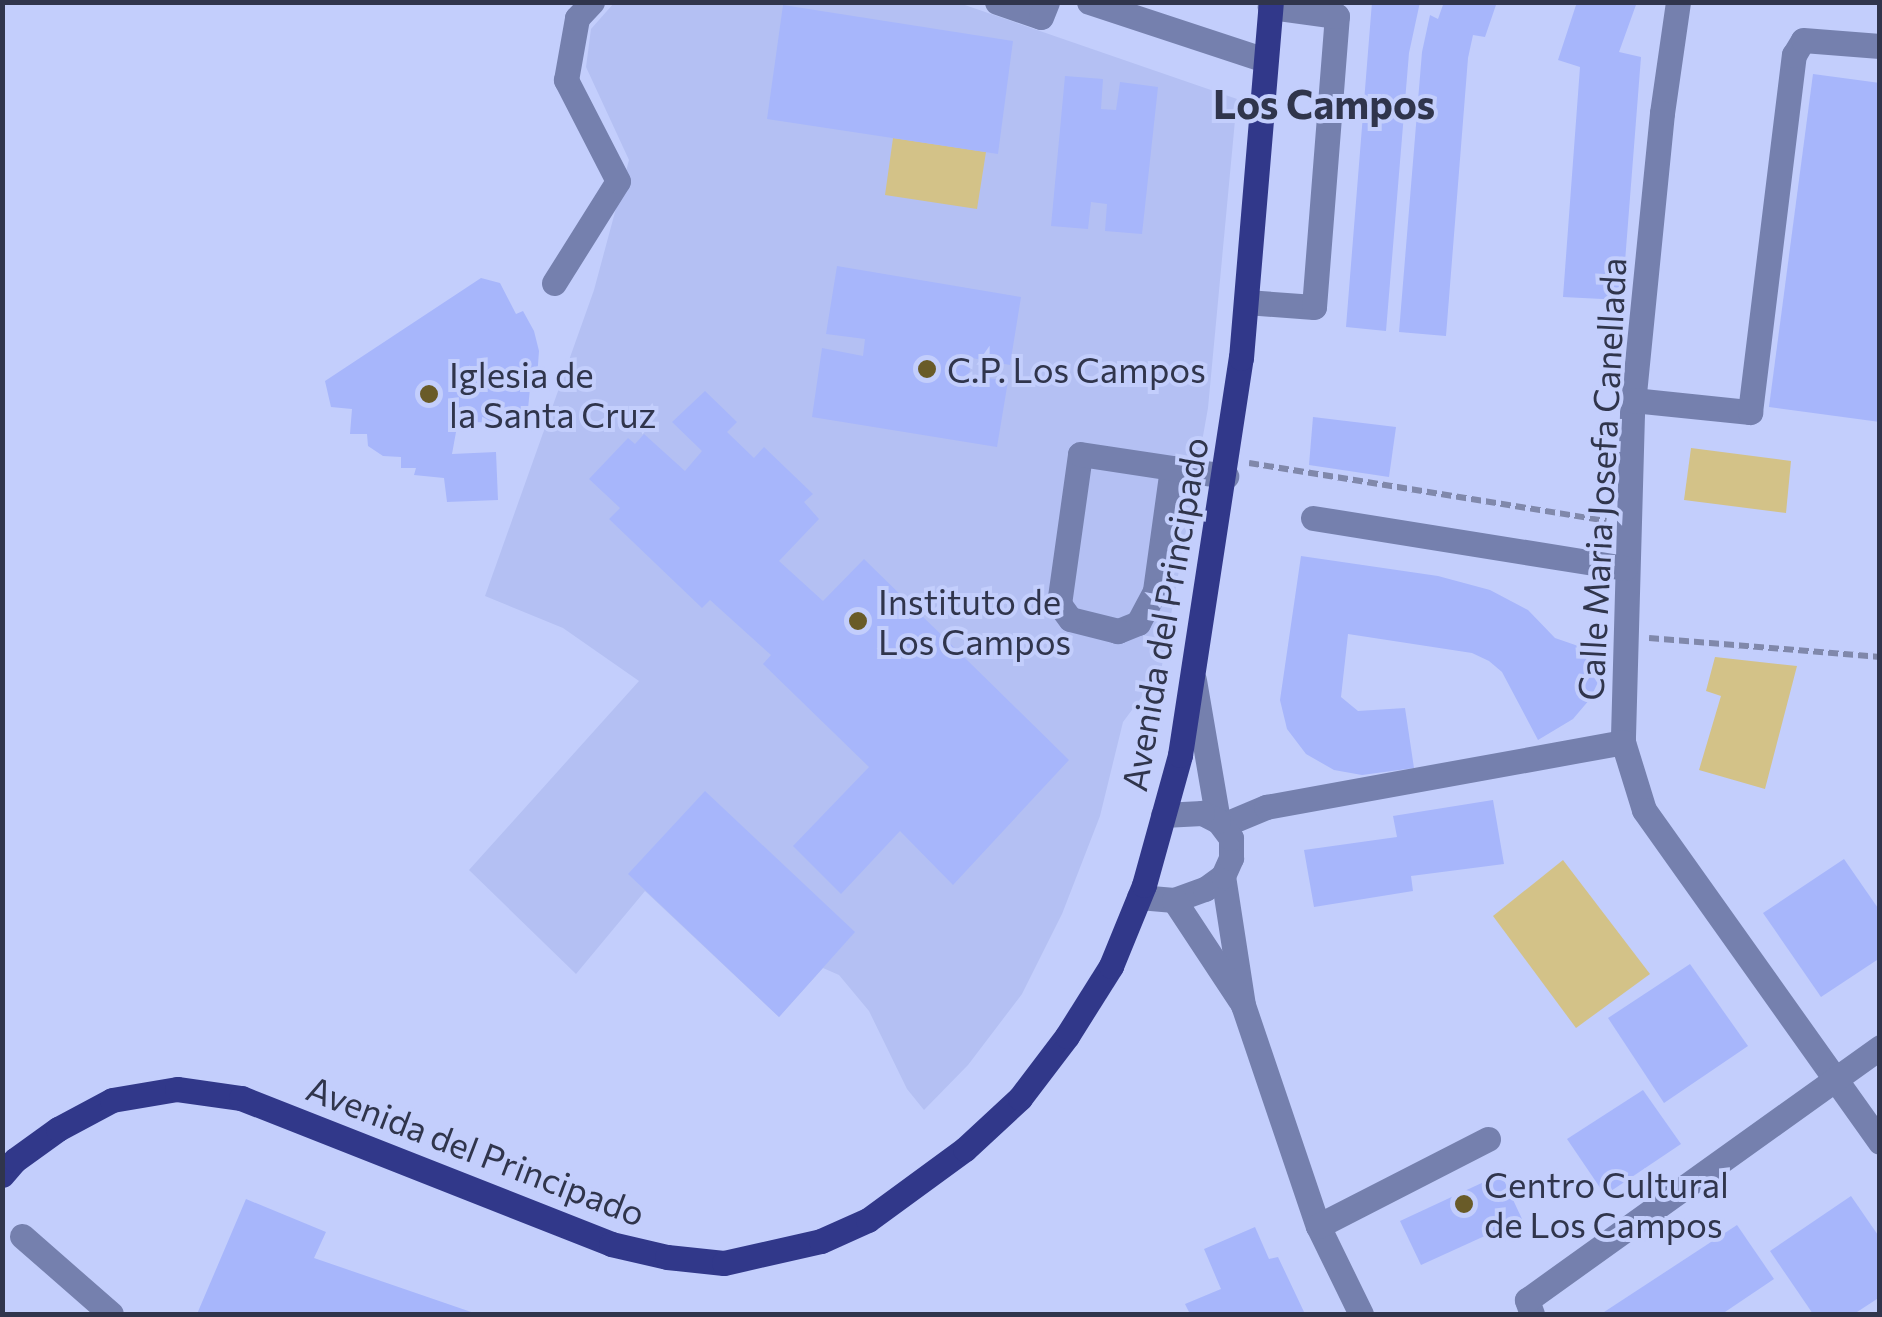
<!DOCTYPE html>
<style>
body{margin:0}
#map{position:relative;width:1882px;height:1317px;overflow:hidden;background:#c3cefc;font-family:Commissioner,sans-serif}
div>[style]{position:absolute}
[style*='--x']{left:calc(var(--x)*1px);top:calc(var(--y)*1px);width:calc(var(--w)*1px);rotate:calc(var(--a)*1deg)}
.built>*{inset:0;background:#b4c0f3}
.green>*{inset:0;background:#d3c288}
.building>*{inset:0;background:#a7b6fb}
.path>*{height:6px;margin-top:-3px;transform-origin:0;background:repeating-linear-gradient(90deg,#8088ab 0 10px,transparent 0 15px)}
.minor>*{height:25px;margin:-12.5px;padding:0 12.5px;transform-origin:12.5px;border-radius:12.5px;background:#7580ae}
.major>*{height:25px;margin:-12.5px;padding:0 12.5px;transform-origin:12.5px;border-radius:12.5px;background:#31388a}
.dots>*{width:28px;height:28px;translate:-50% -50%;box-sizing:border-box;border:5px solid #c3cefc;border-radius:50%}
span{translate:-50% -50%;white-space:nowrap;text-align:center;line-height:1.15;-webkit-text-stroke:8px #c3cefc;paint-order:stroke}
.poi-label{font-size:35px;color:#30354c}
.left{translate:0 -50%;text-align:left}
.street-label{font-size:35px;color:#30354c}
.quarter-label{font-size:40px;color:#30354c;font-weight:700}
.frame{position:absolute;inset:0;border:5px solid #30354c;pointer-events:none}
</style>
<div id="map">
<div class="built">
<i style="clip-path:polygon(614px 3px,959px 3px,1237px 99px,1208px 408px,1161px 671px,1123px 722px,1100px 816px,1062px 914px,1022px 994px,968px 1065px,924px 1110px,907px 1089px,869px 1011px,839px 975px,823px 968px,779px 1017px,645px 891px,576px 974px,469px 870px,639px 681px,563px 628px,485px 596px,594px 290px,629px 160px,586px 67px,591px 29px)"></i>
</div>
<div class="green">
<i style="clip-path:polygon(893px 138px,986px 152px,977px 209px,885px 195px)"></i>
<i style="clip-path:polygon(1691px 448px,1791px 461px,1786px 513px,1684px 500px)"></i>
<i style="clip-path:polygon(1715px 657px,1797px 666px,1765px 789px,1699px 770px,1721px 696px,1706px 691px)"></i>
<i style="clip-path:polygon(1563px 860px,1650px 974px,1576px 1028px,1493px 916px)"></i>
</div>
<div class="building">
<i style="clip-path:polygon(1372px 2px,1420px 2px,1409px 53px,1386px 331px,1346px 327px)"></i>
<i style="clip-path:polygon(1444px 2px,1497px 2px,1485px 37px,1473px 35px,1468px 58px,1446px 336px,1399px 332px,1422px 52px,1430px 15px,1438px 19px)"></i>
<i style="clip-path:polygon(1577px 2px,1637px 2px,1619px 52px,1641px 57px,1622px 300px,1563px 297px,1580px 67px,1558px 60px)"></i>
<i style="clip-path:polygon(783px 5px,1013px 41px,998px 154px,767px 119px)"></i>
<i style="clip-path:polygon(1813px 74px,1880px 83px,1880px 422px,1769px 407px)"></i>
<i style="clip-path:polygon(1065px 76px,1103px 79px,1101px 109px,1116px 110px,1120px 82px,1158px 87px,1142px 234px,1105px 231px,1107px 204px,1091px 202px,1088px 229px,1051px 226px)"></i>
<i style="clip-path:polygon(837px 266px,1021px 297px,1010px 365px,972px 358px,969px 375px,1008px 381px,997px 447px,812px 417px,822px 348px,863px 356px,865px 339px,826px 334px)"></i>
<i style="clip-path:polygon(481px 278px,500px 283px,516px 314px,523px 311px,534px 331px,539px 351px,537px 378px,531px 378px,528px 409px,510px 424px,458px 421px,452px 454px,496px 452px,498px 500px,447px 502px,444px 478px,414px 475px,416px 468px,401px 468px,401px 457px,383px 456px,368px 446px,367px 434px,350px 434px,352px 409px,331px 407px,325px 381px)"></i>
<i style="clip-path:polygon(705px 391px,737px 422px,727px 432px,754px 458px,764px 447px,813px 494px,804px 502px,819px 519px,779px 561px,823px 601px,864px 559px,1069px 760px,953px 885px,900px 831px,841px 894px,793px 846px,869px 767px,763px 664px,771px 655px,710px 600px,702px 608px,609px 519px,620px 508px,589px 479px,628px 438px,635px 444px,644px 434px,685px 471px,702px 451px,672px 422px)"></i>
<i style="clip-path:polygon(1313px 417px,1396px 427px,1389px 477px,1309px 465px)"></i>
<i style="clip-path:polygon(1301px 556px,1438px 576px,1490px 590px,1528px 610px,1555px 638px,1610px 657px,1590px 699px,1573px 719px,1538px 740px,1502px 672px,1489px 661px,1472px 653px,1348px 634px,1341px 697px,1358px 711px,1405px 708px,1414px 768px,1362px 775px,1334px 770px,1306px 754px,1287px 729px,1280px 700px)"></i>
<i style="clip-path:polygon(705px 791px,855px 932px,779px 1017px,628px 874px)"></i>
<i style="clip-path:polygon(1493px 800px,1504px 864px,1411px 876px,1413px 891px,1314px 907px,1304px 850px,1397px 837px,1393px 816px)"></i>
<i style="clip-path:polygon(1844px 859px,1880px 911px,1880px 958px,1821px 997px,1763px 913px)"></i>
<i style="clip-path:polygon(1690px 964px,1748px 1046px,1664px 1103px,1608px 1018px)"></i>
<i style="clip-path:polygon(1643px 1090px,1681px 1144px,1605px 1195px,1567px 1139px)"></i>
<i style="clip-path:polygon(1501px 1174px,1522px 1219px,1421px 1265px,1400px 1221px)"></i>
<i style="clip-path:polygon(1851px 1196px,1880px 1238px,1880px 1297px,1854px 1314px,1813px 1314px,1770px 1251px)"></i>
<i style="clip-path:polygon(246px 1199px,326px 1232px,314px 1258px,477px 1314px,197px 1314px)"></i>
<i style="clip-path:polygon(1737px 1225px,1774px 1279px,1722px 1314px,1601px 1314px)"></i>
<i style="clip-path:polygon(1255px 1227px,1269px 1259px,1278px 1257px,1305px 1314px,1190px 1314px,1185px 1304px,1221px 1289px,1204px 1249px)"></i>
</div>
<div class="path">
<i style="--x:1249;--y:463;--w:362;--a:9.2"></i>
<i style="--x:1649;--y:638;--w:232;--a:4.7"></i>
</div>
<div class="minor">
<i style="--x:997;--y:2;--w:46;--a:18.8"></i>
<i style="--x:1041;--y:17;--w:16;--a:-68"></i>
<i style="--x:1089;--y:2;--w:185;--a:18.2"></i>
<i style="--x:1678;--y:2;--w:112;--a:98.2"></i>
<i style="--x:1662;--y:113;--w:302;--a:95.7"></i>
<i style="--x:1632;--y:414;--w:328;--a:91.6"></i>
<i style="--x:1623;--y:742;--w:71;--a:72.8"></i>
<i style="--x:1644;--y:810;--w:407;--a:54.6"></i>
<i style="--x:554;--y:283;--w:120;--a:-57.9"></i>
<i style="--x:618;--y:181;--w:114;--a:-117.2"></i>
<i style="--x:566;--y:80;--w:63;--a:-79.9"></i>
<i style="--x:577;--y:18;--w:22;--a:-47"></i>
<i style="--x:1246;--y:302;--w:68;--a:4.2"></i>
<i style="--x:1314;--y:307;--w:292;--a:-85.5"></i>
<i style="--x:1337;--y:16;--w:68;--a:-172.3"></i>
<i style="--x:1633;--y:400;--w:118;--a:5.9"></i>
<i style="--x:1750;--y:412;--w:360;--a:-83"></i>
<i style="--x:1794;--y:55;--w:17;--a:-59"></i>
<i style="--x:1803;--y:40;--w:77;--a:4.5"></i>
<i style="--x:1172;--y:468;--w:124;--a:97.9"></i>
<i style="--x:1155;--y:591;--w:36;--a:118"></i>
<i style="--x:1138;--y:623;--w:22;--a:158"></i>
<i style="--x:1118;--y:631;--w:49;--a:-166"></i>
<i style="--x:1070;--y:619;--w:19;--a:-126"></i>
<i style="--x:1059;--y:604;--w:151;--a:-82"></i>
<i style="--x:1080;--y:454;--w:148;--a:8.6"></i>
<i style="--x:1313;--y:518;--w:316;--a:9.1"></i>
<i style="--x:1194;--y:680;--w:143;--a:80.3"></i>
<i style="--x:1223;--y:825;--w:47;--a:-22.7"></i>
<i style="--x:1266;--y:807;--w:363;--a:-10.3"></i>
<i style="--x:1223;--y:876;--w:131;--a:81.2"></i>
<i style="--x:1243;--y:1005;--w:233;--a:71.3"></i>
<i style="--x:1318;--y:1226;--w:98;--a:64"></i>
<i style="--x:1139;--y:897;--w:35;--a:5"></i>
<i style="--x:1174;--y:900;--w:33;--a:-20"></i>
<i style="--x:1205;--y:889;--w:22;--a:-36"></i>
<i style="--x:1223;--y:876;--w:20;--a:-66"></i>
<i style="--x:1231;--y:858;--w:20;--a:-90"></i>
<i style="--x:1231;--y:838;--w:21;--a:-127"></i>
<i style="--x:1218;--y:821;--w:18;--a:-153"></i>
<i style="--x:1202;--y:813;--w:39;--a:177"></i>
<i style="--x:1174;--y:900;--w:120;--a:56.6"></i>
<i style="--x:1318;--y:1226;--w:191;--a:-27.1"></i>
<i style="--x:22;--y:1236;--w:118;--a:41.2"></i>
<i style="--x:1532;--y:1314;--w:15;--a:-110"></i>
<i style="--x:1527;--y:1300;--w:434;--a:-35.6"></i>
</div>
<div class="major">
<i style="--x:2;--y:1175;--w:20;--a:-49"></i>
<i style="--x:15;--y:1160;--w:53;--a:-35.8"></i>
<i style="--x:58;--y:1129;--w:61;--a:-28.2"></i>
<i style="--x:112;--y:1100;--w:66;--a:-9.6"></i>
<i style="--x:177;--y:1089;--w:65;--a:8"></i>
<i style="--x:241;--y:1098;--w:398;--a:21.5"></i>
<i style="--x:611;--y:1244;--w:57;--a:13.1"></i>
<i style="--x:667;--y:1257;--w:57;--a:6"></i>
<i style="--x:724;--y:1263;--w:99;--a:-12.8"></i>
<i style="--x:821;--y:1241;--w:51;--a:-24.1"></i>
<i style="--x:868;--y:1220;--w:120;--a:-36.2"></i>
<i style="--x:965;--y:1149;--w:75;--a:-42.8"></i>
<i style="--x:1020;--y:1098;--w:78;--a:-52.8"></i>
<i style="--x:1067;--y:1036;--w:83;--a:-57.8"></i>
<i style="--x:1111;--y:966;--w:87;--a:-67.8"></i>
<i style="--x:1144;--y:885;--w:135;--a:-74.5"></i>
<i style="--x:1180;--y:755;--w:402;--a:-81.3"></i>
<i style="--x:1241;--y:358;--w:357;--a:-85.2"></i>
</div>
<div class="dots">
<i style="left:927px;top:369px;background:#695b28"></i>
<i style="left:429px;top:394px;background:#695b28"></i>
<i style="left:858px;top:621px;background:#695b28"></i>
<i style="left:1464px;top:1204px;background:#695b28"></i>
</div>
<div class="poi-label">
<span class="left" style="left:947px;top:369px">C.P. Los Campos</span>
<span class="left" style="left:449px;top:394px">Iglesia de<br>la Santa Cruz</span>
<span class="left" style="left:878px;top:621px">Instituto de<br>Los Campos</span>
<span class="left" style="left:1484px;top:1204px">Centro Cultural<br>de Los Campos</span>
</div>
<div class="street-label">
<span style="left:1601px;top:479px;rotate:-87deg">Calle Maria Josefa Canellada</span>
<span style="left:1164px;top:614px;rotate:-80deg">Avenida del Principado</span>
<span style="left:476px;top:1150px;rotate:21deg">Avenida del Principado</span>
</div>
<div class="quarter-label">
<span style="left:1324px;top:103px">Los Campos</span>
</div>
<div class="frame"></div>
</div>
